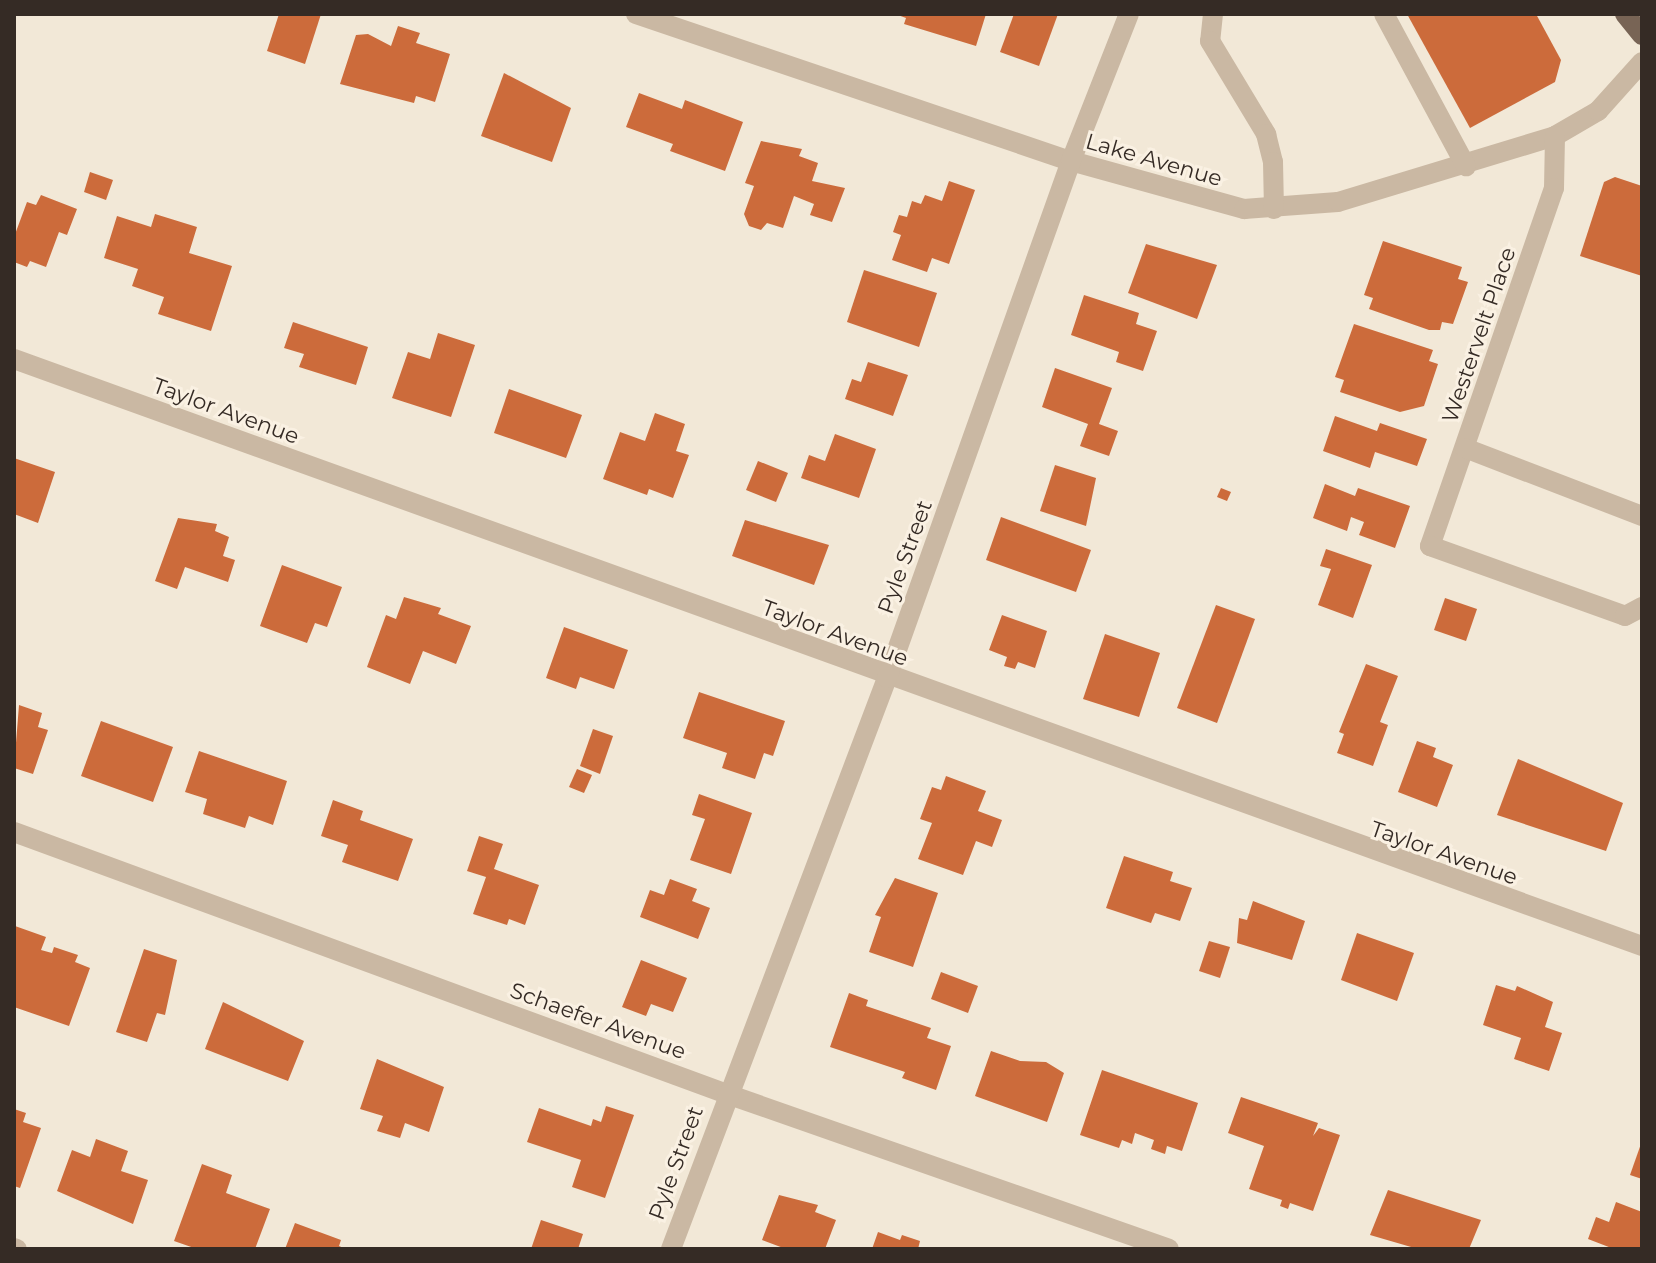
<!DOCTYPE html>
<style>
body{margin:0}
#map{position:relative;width:1656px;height:1263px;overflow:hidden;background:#f2e8d7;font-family:Montserrat,sans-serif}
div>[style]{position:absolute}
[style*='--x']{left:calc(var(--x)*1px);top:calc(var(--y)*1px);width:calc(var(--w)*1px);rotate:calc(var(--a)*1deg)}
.building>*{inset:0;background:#cc6b3b}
.minor>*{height:20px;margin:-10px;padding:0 10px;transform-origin:10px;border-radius:10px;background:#cab8a3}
.major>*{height:20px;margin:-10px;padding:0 10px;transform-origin:10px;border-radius:10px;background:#786455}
span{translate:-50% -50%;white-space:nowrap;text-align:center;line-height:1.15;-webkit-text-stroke:6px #faf1e3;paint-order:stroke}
.street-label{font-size:22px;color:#352b25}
.frame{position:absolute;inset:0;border:16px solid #352b25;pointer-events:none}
</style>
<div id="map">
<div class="building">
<i style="clip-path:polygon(279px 14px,321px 14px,305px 64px,267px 51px)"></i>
<i style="clip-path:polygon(895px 14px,986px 14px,976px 46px,904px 24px,906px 18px)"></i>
<i style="clip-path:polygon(1014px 14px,1058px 14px,1039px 66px,1000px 52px)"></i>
<i style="clip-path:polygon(1407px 14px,1536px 14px,1561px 60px,1555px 82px,1470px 128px)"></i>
<i style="clip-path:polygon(398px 26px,420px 33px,416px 43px,450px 54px,435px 102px,416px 96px,414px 103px,340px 84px,356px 35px,368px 34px,391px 46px)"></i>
<i style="clip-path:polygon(504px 73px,571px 108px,552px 162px,481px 136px)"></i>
<i style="clip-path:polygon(639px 93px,682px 109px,685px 100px,743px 122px,725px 171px,670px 151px,673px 144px,626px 127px)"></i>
<i style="clip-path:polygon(761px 141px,802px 149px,799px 156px,818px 163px,812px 181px,845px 188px,832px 222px,810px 215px,814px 204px,794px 196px,783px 228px,767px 223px,761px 230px,749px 226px,744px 214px,754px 186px,745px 183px)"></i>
<i style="clip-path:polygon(90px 172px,113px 180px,106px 200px,84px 192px)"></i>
<i style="clip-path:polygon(1615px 177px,1642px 186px,1642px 276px,1580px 256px,1604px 182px)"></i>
<i style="clip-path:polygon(949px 181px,975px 190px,949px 264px,932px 258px,927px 272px,892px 260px,901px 235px,893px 232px,899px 215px,907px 217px,912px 201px,921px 204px,925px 195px,942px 201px)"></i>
<i style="clip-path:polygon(41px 195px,77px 209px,67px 235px,59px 232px,46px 267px,30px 261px,27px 267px,14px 262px,14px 237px,27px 202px,36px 205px)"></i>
<i style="clip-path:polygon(155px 214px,197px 227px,189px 253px,232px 266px,211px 331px,158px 314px,164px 297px,132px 286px,138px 269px,104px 258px,117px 216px,151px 227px)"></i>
<i style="clip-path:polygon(1383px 241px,1462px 267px,1458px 279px,1468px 282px,1453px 324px,1442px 322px,1440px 330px,1429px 330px,1369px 309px,1373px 298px,1364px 295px)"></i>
<i style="clip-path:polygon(1146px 244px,1217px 265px,1197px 319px,1128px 293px)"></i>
<i style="clip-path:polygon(864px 270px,937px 293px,919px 347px,847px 322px)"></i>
<i style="clip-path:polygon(1084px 295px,1139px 313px,1136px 324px,1157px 331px,1143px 371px,1116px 362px,1119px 352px,1071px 335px)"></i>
<i style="clip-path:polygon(293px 322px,368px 347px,356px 385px,299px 367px,304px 354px,284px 348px)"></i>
<i style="clip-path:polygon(1354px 324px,1433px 350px,1429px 361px,1438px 364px,1424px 406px,1400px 412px,1340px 392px,1344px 380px,1335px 377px)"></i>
<i style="clip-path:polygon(438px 333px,475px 345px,451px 417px,392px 398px,408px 352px,430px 359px)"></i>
<i style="clip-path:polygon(868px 362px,908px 375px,893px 416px,845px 399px,852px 379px,861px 382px)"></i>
<i style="clip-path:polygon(1055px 368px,1112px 388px,1099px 424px,1118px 431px,1109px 456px,1080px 446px,1088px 424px,1042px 407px)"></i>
<i style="clip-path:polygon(509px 389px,582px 415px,566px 458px,494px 433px)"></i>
<i style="clip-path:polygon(655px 413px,685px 424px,676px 451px,689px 455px,673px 498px,649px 489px,647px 495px,603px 479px,620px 432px,645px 441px)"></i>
<i style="clip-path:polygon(1335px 416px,1377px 431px,1380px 423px,1427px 439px,1417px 466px,1375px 452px,1370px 468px,1323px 451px)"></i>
<i style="clip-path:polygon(835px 434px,876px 449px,859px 498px,801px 478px,809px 455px,825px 461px)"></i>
<i style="clip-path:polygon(14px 458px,55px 472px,38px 523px,14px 514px)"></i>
<i style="clip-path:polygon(758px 461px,788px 473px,776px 502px,746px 490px)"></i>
<i style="clip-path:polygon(1055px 465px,1096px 478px,1086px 526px,1040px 511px)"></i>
<i style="clip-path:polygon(1325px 484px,1355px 496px,1358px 488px,1410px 506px,1395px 548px,1359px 535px,1364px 522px,1351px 517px,1347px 531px,1313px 518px)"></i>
<i style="clip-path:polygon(1221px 488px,1231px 492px,1227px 501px,1217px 497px)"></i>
<i style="clip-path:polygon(1001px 517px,1091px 550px,1076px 592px,986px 560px)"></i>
<i style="clip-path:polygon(178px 518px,217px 524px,215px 531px,229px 537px,223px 556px,235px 560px,228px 582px,185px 567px,177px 589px,155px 581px)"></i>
<i style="clip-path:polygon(745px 520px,829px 545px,814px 585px,732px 556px)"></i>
<i style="clip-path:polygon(1326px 549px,1372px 565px,1353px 618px,1318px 605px,1331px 569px,1320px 566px)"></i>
<i style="clip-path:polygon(282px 565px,342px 587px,327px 627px,315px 623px,307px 643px,260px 626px)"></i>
<i style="clip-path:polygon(404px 597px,441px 608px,438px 614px,471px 626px,456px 664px,423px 651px,410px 684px,367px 667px,386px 615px,396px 619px)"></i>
<i style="clip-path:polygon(1445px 598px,1477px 609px,1466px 641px,1434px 630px)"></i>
<i style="clip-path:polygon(1216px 605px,1255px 619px,1217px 723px,1177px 708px)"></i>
<i style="clip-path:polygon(1002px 615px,1047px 631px,1035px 668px,1018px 662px,1015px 669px,1004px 666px,1007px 657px,989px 650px)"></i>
<i style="clip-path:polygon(564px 627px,628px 650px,614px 689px,580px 677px,576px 689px,546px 678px)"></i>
<i style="clip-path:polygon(1105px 634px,1160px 653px,1139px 717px,1083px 699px)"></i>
<i style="clip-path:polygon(1366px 664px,1398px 676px,1380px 722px,1388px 725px,1373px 766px,1337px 753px,1344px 734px,1339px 732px)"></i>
<i style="clip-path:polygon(699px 692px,785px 721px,773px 756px,764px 753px,755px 779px,722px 768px,727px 753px,683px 738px)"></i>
<i style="clip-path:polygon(19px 705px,42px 713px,38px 727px,48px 730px,33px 774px,14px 768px)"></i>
<i style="clip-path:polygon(101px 721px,173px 747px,153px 802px,81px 776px)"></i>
<i style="clip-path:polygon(593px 729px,613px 736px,600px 774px,580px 766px)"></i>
<i style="clip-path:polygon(1417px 741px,1436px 748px,1433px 757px,1453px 765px,1437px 807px,1398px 792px)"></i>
<i style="clip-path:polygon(199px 751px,287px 781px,273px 825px,249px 816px,245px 828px,203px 814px,207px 799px,185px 792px)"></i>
<i style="clip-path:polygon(1518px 759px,1623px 803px,1606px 851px,1497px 815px)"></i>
<i style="clip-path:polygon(577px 769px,592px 775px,584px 793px,569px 787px)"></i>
<i style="clip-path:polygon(946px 776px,986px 791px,978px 811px,1002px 820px,992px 847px,976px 841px,963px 875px,918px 859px,932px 823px,920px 819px,932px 787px,941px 790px)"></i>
<i style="clip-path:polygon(699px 794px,752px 813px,731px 874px,690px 860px,705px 819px,692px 815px)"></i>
<i style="clip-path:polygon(333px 800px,363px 811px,360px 820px,413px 839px,398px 881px,342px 862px,348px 845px,321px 836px)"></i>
<i style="clip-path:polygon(479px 836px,503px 844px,494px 869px,539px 885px,525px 925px,509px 919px,507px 925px,473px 914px,486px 877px,467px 871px)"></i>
<i style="clip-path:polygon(1124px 856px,1173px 872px,1170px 881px,1192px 888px,1180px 921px,1155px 913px,1151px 923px,1106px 908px)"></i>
<i style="clip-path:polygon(895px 878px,938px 893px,913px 967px,869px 952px,881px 917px,875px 915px)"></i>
<i style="clip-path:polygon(670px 879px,697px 889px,692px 901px,710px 908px,698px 939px,640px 917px,650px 890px,664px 895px)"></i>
<i style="clip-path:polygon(1253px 901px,1305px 921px,1292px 960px,1237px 943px,1239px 918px,1247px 920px)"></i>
<i style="clip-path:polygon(15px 926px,46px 937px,41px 950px,52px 953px,54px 947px,78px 955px,75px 962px,90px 968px,69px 1026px,14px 1007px)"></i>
<i style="clip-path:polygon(1357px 933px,1414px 953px,1397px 1001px,1341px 980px)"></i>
<i style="clip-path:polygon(1209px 941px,1230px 947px,1220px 978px,1199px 971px)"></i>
<i style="clip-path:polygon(144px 949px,177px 960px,165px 1015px,157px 1013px,147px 1042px,116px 1032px)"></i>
<i style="clip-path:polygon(641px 960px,687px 978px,673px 1012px,651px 1004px,646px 1016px,622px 1007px)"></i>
<i style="clip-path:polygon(941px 972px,978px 986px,968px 1013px,931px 999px)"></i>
<i style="clip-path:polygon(1496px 985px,1515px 991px,1517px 986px,1553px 1002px,1545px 1027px,1562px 1033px,1549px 1071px,1514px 1059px,1521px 1038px,1483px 1025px)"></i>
<i style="clip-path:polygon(849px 993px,868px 1000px,866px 1006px,931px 1028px,927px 1038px,951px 1046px,936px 1090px,902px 1078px,905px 1072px,830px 1047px)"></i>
<i style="clip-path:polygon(223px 1002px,304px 1041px,288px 1081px,205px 1049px)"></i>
<i style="clip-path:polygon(991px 1051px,1020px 1061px,1046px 1062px,1064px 1073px,1047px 1122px,975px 1096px)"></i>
<i style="clip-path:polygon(377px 1059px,444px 1087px,429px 1132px,405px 1123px,400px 1138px,377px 1131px,383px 1116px,360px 1109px)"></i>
<i style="clip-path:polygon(1102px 1070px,1198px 1103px,1182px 1151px,1167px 1146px,1165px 1154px,1151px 1149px,1154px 1140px,1135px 1133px,1132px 1144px,1122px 1140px,1119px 1148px,1080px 1135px)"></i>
<i style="clip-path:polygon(1241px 1097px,1318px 1123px,1313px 1136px,1319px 1128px,1340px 1135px,1313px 1211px,1290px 1203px,1288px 1209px,1280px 1206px,1282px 1200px,1249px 1189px,1264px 1146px,1228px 1133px)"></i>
<i style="clip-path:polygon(606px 1106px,634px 1115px,605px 1198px,572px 1187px,581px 1160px,527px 1142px,539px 1108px,591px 1126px,593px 1119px,601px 1122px)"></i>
<i style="clip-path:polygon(14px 1109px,26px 1113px,23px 1122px,41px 1128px,20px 1188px,14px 1186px)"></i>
<i style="clip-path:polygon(96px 1139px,128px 1151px,121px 1171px,148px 1180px,133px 1224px,57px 1191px,72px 1150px,90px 1157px)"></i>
<i style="clip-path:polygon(1642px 1141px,1642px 1179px,1630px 1175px)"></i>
<i style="clip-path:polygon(202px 1164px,232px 1175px,226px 1193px,270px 1209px,255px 1249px,197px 1249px,174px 1241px)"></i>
<i style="clip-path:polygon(1388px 1190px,1481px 1220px,1469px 1249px,1418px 1249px,1370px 1235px)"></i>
<i style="clip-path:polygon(779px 1195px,818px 1205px,815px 1212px,836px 1220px,825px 1249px,786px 1249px,762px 1240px)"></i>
<i style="clip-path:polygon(1616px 1202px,1642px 1212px,1642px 1249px,1614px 1249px,1588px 1239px,1596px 1217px,1609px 1222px)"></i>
<i style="clip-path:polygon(541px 1220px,583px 1234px,578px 1249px,531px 1249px)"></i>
<i style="clip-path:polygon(295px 1223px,341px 1240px,339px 1246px,346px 1249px,285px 1249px)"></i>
<i style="clip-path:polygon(878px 1232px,900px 1240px,902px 1235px,920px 1241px,918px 1249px,872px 1249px)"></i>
</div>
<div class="minor">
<i style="--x:636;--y:14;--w:459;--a:18.7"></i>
<i style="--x:1071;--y:161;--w:180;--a:15.5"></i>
<i style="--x:1244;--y:209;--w:94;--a:-4.3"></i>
<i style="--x:1338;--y:202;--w:227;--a:-16.9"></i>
<i style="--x:1555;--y:136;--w:50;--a:-30.2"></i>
<i style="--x:1598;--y:111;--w:66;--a:-48.1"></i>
<i style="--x:1213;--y:14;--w:27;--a:96"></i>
<i style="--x:1210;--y:41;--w:109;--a:58.9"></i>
<i style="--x:1266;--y:134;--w:29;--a:76"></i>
<i style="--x:1273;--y:162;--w:47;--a:88.8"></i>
<i style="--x:1384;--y:14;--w:173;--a:61.7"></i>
<i style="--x:1555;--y:136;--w:52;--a:91.1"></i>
<i style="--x:1554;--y:188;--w:379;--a:109.1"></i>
<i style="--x:1430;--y:546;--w:207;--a:19.7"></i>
<i style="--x:1625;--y:616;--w:19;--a:-28"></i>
<i style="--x:14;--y:359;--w:1731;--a:19.83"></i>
<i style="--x:1465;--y:448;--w:190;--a:21"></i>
<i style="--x:14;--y:832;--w:760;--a:20.18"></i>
<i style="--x:727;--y:1094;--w:468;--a:19.3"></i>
<i style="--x:14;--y:1248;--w:3;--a:18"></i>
<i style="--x:671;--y:1249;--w:610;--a:-69.28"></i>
<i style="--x:887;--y:678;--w:549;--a:-70.41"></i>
<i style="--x:1071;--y:161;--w:158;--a:-68.5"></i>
</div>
<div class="major">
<i style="--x:1625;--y:14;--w:27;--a:51"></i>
</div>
<div class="street-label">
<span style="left:1154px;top:160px;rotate:16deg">Lake Avenue</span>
<span style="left:1479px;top:335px;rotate:-71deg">Westervelt Place</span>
<span style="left:226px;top:411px;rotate:20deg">Taylor Avenue</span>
<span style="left:905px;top:557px;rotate:-70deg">Pyle Street</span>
<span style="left:835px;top:633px;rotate:20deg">Taylor Avenue</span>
<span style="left:1444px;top:853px;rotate:19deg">Taylor Avenue</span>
<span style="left:598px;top:1021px;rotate:20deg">Schaefer Avenue</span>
<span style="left:676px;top:1163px;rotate:-70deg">Pyle Street</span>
</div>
<div class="frame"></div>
</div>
